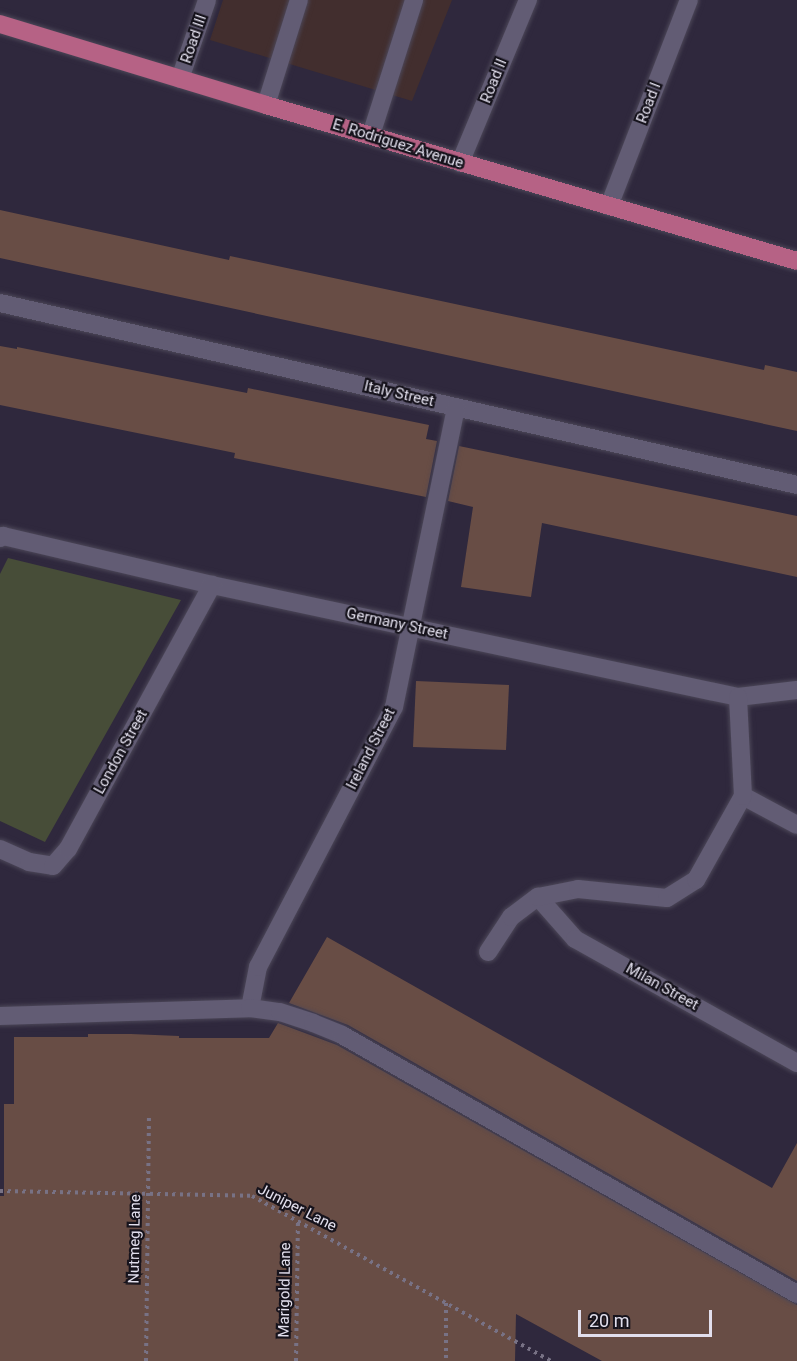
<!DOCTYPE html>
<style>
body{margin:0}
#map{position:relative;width:797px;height:1361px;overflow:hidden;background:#2f283d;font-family:Roboto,sans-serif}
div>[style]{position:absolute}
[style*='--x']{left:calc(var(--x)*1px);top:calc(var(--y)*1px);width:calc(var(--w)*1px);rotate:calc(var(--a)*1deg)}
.commercial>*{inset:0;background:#422e2e}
.green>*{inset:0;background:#474d38}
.building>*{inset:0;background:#684d45}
.path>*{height:4px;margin-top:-2px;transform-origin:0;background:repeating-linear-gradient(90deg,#787285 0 3px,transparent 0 7.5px)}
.roads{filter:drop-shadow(0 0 2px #4c4758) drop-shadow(0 0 2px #4c4758)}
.minor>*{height:18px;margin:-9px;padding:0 9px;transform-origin:9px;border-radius:9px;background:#625c74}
.major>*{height:18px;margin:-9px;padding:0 9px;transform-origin:9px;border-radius:9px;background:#b66285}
span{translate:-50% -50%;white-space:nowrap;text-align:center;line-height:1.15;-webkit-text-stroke:4.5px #16131c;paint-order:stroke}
.street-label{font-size:15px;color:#e2dfed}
.scale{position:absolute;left:578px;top:1310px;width:134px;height:27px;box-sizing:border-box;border:3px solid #e2dfed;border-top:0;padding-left:8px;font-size:18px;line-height:21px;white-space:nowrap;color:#e2dfed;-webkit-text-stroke:4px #16131c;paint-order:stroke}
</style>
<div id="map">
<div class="commercial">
<i style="clip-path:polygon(223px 0,452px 0,412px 101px,210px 40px)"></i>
</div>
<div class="green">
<i style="clip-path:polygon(8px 558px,181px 600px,45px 842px,0 821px,0 574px)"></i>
</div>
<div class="building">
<i style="clip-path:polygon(0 210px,229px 260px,230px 256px,764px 370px,765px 365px,797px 372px,797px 431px,0 258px)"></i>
<i style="clip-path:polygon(0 346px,17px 349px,17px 347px,247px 393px,248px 388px,429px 425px,426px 439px,437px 441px,426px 497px,234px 458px,235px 453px,0 405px)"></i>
<i style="clip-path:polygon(459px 446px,797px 516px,797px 577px,542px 523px,531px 597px,461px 587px,473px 507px,448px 501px)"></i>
<i style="clip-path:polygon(416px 681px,509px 685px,506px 750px,413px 747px)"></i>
<i style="clip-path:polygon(327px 937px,772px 1188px,797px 1143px,797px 1281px,348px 1025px,289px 1003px)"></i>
<i style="clip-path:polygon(278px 1023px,337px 1045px,797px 1305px,797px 1361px,602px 1361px,516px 1314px,515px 1361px,0 1361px,0 1196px,4px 1196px,4px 1104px,14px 1104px,14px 1037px,88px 1037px,88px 1034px,131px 1034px,179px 1036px,179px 1038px,269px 1038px)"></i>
</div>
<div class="path">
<i style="--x:0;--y:1191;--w:252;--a:1.1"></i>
<i style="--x:252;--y:1196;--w:342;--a:28.9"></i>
<i style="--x:446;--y:1303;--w:58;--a:90"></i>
<i style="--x:146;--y:1361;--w:244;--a:-89.3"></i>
<i style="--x:296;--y:1361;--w:141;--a:-89.2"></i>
</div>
<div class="roads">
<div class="minor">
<i style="--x:180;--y:79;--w:83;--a:-71.1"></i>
<i style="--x:266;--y:105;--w:110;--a:-72.6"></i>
<i style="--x:371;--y:135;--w:142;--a:-72.3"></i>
<i style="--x:460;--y:163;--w:177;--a:-67.4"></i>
<i style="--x:609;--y:206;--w:221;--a:-68.8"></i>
<i style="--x:0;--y:303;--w:818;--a:12.86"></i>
<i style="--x:0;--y:538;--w:4;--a:-34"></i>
<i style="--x:3;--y:536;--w:215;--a:13.2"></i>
<i style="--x:212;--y:585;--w:538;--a:12.02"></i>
<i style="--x:738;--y:697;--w:59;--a:-6.8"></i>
<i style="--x:743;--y:796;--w:61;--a:28.2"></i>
<i style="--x:0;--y:849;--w:32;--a:24"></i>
<i style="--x:29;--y:862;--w:24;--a:9"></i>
<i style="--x:53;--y:866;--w:23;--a:-49"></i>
<i style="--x:68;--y:849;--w:301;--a:-61.4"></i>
<i style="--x:538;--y:897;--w:56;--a:48.6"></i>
<i style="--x:575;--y:939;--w:254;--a:29.2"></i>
<i style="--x:488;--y:952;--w:42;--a:-56.7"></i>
<i style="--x:511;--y:917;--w:34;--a:-37"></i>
<i style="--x:538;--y:897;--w:41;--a:-11.3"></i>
<i style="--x:578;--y:889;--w:89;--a:5.8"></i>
<i style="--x:667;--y:898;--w:34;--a:-32"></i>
<i style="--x:696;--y:880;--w:96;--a:-60.8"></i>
<i style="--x:743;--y:796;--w:99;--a:-92.9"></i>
<i style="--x:250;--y:1008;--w:42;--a:-79"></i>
<i style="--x:258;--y:967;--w:293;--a:-62.4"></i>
<i style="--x:394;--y:707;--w:306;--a:-78.3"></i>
<i style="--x:0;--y:1016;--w:250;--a:-1.8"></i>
<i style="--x:250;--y:1008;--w:30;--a:8"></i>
<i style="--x:280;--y:1012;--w:35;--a:18"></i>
<i style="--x:313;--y:1023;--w:31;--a:22"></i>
<i style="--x:342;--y:1035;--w:524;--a:29.65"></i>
</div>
<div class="major">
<i style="--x:0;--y:24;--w:278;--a:16.9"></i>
<i style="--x:266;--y:105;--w:553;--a:16.37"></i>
</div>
</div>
<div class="street-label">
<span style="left:194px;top:39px;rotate:-71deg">Road III</span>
<span style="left:494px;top:81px;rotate:-68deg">Road II</span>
<span style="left:649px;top:103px;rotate:-69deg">Road I</span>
<span style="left:398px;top:144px;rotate:17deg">E. Rodriguez Avenue</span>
<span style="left:399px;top:394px;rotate:13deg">Italy Street</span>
<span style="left:397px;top:624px;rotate:12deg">Germany Street</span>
<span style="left:371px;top:749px;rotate:-63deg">Ireland Street</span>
<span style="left:121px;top:752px;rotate:-61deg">London Street</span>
<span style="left:662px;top:987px;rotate:29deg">Milan Street</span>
<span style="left:297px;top:1208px;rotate:27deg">Juniper Lane</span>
<span style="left:135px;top:1239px;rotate:-89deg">Nutmeg Lane</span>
<span style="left:285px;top:1290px;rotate:-89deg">Marigold Lane</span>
</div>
<div class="scale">20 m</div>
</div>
